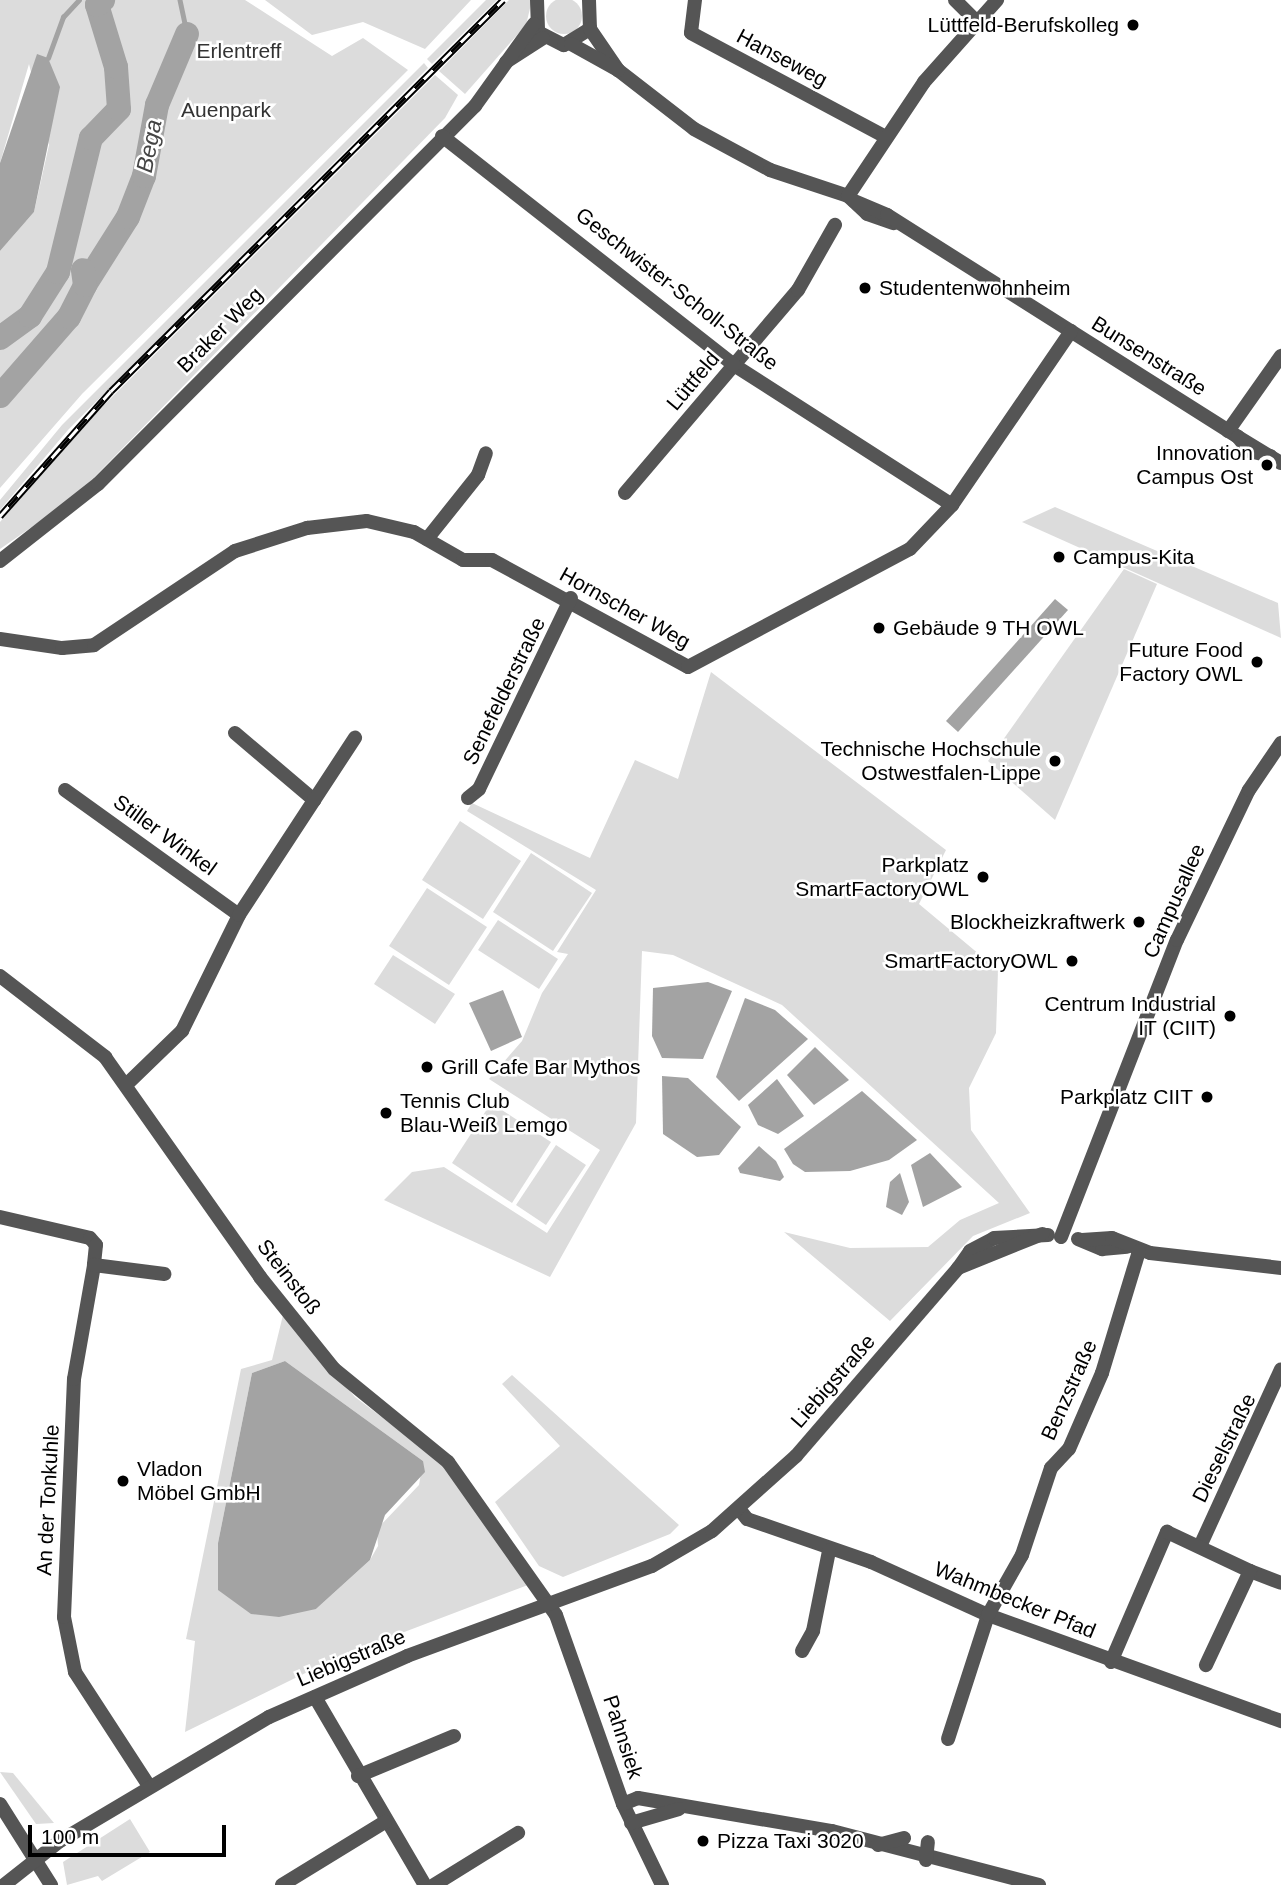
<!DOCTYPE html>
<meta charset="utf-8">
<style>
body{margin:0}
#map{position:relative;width:1281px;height:1885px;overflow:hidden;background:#fff;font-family:Arial,sans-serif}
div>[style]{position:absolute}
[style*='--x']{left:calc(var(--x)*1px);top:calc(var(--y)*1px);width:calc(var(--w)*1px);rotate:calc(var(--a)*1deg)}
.green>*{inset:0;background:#dcdcdc}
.round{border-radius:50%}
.water>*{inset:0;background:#a3a3a3}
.stream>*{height:4.5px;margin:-2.25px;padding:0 2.25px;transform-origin:2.25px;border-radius:2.25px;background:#a3a3a3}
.river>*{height:24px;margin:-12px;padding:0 12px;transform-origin:12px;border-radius:12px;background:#a3a3a3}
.minor>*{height:14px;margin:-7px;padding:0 7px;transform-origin:7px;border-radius:7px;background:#555}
.rail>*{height:7px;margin-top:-3.5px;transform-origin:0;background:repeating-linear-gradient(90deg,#fff 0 13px,#000 0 26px);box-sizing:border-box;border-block:2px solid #000}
.dots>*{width:19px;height:19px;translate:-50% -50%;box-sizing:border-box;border:4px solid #fff;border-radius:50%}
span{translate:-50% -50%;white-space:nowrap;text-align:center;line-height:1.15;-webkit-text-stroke:5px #fff;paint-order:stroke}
.poi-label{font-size:21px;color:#000}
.right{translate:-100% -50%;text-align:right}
.left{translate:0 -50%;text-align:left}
.park-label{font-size:21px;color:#333}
.street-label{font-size:21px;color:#000}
.water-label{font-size:23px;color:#444;font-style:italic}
.scale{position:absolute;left:28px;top:1825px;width:198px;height:32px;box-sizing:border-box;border:4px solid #000;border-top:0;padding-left:9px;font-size:21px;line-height:24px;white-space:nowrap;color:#000;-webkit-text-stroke:5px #fff;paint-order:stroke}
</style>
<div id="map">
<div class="green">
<i class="round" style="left:546px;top:-2px;width:36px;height:36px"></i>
<i style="clip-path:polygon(0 0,245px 0,332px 56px,363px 38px,408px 70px,82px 394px,0 488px,0 251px,34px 212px,49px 145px,29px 64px,0 163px)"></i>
<i style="clip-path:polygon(265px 0,471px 0,425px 49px,363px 22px,312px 35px)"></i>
<i style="clip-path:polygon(486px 0,497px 0,432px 64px,427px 59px)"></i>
<i style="clip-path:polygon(509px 0,532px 0,526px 25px,465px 94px,439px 71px)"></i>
<i style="clip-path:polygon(424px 63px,428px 68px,68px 430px,0 510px,0 500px,62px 425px)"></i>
<i style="clip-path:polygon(435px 75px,458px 95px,445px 118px,75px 497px,0 549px,0 522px,73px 436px)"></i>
<i style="clip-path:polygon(1055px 507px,1278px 603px,1281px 638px,1022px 522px)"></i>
<i style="clip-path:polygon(1124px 569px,1157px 584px,1055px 820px,988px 761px)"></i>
<i style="clip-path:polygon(711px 672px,946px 850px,919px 904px,998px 970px,996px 1033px,969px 1088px,971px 1130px,1030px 1213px,973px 1236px,890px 1321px,784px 1232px,850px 1248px,928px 1247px,960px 1220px,999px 1203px,782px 1005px,673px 955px,642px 951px,636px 1123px,550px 1277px,384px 1200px,412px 1172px,444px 1167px,547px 1233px,600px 1150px,489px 1079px,522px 1041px,542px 993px,568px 954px,557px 952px,596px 890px,467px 811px,472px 803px,590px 858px,635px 760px,678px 779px)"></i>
<i style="clip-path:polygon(460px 821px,521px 861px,483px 919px,422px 880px)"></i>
<i style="clip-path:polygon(531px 853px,592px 893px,553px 951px,493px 912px)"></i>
<i style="clip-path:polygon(427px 888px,487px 927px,449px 985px,389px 946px)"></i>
<i style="clip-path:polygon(498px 920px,558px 959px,539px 989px,478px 950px)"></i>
<i style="clip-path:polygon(393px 955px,455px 994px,435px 1024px,374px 984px)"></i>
<i style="clip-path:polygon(491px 1103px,551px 1142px,512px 1203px,452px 1163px)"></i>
<i style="clip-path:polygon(556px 1145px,586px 1165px,546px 1225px,516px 1205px)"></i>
<i style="clip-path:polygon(evenodd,283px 1315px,355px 1397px,443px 1463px,528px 1585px,336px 1658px,185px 1732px,195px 1641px,186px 1639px,241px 1369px,272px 1360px,283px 1315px,285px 1361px,423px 1461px,419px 1485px,377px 1529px,378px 1546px,370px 1560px,316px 1609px,218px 1543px,252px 1373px,285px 1361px)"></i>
<i style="clip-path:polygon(512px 1375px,679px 1525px,670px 1534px,563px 1577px,539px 1566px,495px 1502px,560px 1446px,502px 1384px)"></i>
<i style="clip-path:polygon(0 1772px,13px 1773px,54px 1823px,36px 1824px)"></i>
<i style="clip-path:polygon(130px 1819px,150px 1852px,102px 1881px,98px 1876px,67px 1885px,63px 1862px)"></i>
</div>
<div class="water">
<i style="clip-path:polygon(37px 54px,48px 58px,60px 87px,34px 212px,0 251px,0 163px)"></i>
<i style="clip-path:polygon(1055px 599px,1068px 610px,958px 732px,946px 721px)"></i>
<i style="clip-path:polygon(708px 982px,732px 991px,703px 1059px,662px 1058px,652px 1036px,653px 988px)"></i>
<i style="clip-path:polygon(503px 990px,522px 1037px,491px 1051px,469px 1003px)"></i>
<i style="clip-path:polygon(745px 998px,775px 1010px,808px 1039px,739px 1101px,716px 1077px)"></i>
<i style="clip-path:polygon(815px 1047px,849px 1080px,814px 1105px,787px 1075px)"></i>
<i style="clip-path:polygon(662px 1076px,688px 1078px,741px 1127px,719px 1155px,697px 1157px,663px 1134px)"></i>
<i style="clip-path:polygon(777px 1079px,804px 1116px,778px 1134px,758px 1125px,748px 1105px)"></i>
<i style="clip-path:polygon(862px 1091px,917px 1140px,889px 1160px,850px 1171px,805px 1172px,793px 1164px,784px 1149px)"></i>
<i style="clip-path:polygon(759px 1146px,776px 1161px,784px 1177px,780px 1181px,740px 1173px,738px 1168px)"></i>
<i style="clip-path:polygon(930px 1153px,962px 1187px,923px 1207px,911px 1165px)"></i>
<i style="clip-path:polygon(900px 1173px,909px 1202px,902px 1215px,886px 1207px,890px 1182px)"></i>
<i style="clip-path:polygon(285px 1361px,423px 1461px,425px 1472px,385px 1515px,370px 1560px,316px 1609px,279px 1617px,251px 1614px,218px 1590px,218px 1543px,252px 1373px)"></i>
</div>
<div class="stream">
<i style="--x:180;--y:0;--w:35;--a:78"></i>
<i style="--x:48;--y:58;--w:44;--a:-69.9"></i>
<i style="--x:63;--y:17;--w:23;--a:-47"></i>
</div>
<div class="river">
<i style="--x:85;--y:285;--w:80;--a:-57.7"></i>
<i style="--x:128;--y:217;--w:44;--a:-68.7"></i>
<i style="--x:144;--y:176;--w:72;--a:-79.6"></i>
<i style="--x:157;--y:105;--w:77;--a:-67.1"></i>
<i style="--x:0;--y:338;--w:37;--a:-36"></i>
<i style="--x:30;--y:316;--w:52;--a:-57.5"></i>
<i style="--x:58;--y:272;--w:138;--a:-76.2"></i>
<i style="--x:91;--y:138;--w:40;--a:-46"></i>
<i style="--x:119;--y:109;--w:42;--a:-94.1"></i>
<i style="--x:116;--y:67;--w:65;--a:-107"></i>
<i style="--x:97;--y:5;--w:8;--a:-40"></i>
<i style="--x:0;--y:396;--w:105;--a:-48.9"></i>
<i style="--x:69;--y:317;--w:36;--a:-63"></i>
<i style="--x:85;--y:285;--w:15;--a:-98"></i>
</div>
<div class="minor">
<i style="--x:537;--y:0;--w:32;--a:88"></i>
<i style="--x:538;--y:32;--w:29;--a:27"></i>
<i style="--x:564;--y:45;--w:31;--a:-32"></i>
<i style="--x:590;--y:29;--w:29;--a:-92"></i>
<i style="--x:695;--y:0;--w:33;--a:97"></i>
<i style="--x:691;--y:33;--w:219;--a:28.1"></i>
<i style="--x:955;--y:0;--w:31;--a:45"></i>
<i style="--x:590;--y:29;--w:50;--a:55.7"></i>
<i style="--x:618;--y:70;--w:96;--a:37.8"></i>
<i style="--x:694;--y:129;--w:86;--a:28.3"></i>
<i style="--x:770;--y:170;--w:82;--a:18.4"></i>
<i style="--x:848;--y:196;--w:26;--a:43"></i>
<i style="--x:867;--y:214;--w:28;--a:19"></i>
<i style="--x:571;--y:44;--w:54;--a:29"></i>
<i style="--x:506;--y:62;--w:44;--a:-33"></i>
<i style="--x:848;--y:196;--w:137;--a:-56.3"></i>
<i style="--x:924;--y:82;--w:110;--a:-48.3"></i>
<i style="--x:854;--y:201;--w:36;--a:23"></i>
<i style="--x:887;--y:215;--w:415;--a:32.3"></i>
<i style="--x:1238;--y:437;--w:18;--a:52"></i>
<i style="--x:1249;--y:451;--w:22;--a:13"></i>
<i style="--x:1228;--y:431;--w:92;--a:-54.8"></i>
<i style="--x:1238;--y:437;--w:50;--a:31.2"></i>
<i style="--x:625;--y:493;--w:267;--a:-49.6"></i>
<i style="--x:798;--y:290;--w:75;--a:-60.4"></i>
<i style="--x:952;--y:505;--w:211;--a:-55.6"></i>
<i style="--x:427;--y:539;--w:82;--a:-51.4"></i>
<i style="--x:478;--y:475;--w:23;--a:-70"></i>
<i style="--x:0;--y:561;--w:125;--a:-38.2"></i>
<i style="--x:98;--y:484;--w:534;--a:-45.08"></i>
<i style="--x:475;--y:106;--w:101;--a:-54.3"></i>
<i style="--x:0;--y:639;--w:63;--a:8.3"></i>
<i style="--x:62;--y:648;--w:32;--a:-5"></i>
<i style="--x:94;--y:645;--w:169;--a:-33.7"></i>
<i style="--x:235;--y:551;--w:76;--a:-17.7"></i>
<i style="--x:307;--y:528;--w:60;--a:-6.7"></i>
<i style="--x:367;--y:521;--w:48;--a:13.2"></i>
<i style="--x:414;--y:532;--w:56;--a:29.7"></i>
<i style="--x:463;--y:560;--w:29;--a:0"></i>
<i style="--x:492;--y:560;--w:223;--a:28.6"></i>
<i style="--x:688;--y:667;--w:251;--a:-28"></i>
<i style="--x:910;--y:549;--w:61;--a:-46.3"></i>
<i style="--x:952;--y:505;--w:259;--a:-147.3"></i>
<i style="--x:734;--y:365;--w:371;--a:-141.9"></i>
<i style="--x:235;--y:733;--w:104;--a:40.3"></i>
<i style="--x:65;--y:790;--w:214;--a:35.7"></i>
<i style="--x:468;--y:798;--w:14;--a:-39"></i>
<i style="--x:479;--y:789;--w:212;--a:-64.3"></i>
<i style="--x:0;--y:976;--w:133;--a:37.6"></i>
<i style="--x:105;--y:1057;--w:269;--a:54.8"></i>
<i style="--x:260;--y:1277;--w:118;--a:51.2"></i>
<i style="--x:334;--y:1369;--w:147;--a:39.2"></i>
<i style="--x:448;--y:1462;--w:187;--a:54.8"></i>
<i style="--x:556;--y:1615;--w:201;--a:70.5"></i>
<i style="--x:623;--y:1804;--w:90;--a:64.3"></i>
<i style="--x:126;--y:1085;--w:78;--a:-44"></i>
<i style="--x:182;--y:1031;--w:129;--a:-63.8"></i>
<i style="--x:239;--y:915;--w:212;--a:-56.8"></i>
<i style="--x:0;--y:1217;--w:92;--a:13.1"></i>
<i style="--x:90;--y:1238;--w:9;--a:49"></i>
<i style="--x:96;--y:1245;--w:20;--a:96"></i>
<i style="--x:1061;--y:1237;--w:319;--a:-68.7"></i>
<i style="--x:1177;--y:940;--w:166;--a:-64.4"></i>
<i style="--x:1249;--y:790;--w:57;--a:-55.8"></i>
<i style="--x:1078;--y:1239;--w:26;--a:23"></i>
<i style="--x:1102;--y:1249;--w:25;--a:-5"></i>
<i style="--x:1082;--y:1240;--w:30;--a:-4"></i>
<i style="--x:1112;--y:1238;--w:41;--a:21.5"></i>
<i style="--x:1150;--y:1253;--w:132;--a:6.5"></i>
<i style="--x:959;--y:1267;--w:19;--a:-55"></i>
<i style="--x:970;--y:1251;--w:27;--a:-28"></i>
<i style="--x:994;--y:1238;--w:54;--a:-3.2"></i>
<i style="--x:739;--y:1509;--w:13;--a:51"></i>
<i style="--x:747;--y:1519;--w:131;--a:19.1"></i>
<i style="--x:871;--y:1562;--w:128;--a:24.4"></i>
<i style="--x:988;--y:1615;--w:312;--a:19.9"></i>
<i style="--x:1201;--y:1544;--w:192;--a:-65.4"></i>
<i style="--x:1250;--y:1571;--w:33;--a:21"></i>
<i style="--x:802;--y:1651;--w:23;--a:-61"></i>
<i style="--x:813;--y:1631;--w:82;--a:-78.7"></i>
<i style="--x:1111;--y:1662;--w:142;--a:-66.7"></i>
<i style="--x:1167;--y:1532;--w:92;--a:25.2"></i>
<i style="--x:1250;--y:1571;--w:104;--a:115.1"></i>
<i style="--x:315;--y:1697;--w:218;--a:59.7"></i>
<i style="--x:948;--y:1739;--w:130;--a:-72.1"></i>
<i style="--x:988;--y:1615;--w:69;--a:-60.5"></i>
<i style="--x:1022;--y:1555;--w:92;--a:-71.6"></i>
<i style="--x:1051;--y:1468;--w:26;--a:-47"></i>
<i style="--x:1069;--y:1449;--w:83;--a:-66.5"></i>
<i style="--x:1102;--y:1373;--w:127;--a:-73.1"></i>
<i style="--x:358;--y:1776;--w:104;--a:-22.6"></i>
<i style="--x:149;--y:1786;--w:136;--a:-123"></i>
<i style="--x:75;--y:1672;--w:56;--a:-101.3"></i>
<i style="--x:64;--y:1617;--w:238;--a:-87.6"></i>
<i style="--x:74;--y:1379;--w:116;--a:-80"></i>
<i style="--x:94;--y:1265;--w:71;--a:7.3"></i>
<i style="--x:0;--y:1804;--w:96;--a:57.8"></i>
<i style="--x:623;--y:1804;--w:16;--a:-22"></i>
<i style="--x:638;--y:1798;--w:197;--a:9.7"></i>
<i style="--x:832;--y:1831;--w:214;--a:14.6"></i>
<i style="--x:631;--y:1823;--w:50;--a:-16.3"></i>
<i style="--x:878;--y:1845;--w:27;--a:-15"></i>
<i style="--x:926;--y:1860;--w:18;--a:-84"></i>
<i style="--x:4;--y:1885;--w:71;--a:-38.2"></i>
<i style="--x:60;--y:1841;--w:243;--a:-30.7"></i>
<i style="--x:269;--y:1717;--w:151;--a:-23.8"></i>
<i style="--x:407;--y:1656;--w:261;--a:-20.2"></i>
<i style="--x:652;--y:1566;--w:69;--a:-30.3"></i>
<i style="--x:712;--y:1531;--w:113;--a:-41.8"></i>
<i style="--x:796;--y:1456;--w:248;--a:-49.2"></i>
<i style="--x:958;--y:1268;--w:91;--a:-22"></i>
<i style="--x:282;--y:1885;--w:121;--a:-31.5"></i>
<i style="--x:434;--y:1885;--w:99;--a:-31.8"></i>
</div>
<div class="rail">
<i style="--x:0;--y:516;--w:167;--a:-48.4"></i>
<i style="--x:111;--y:391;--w:554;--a:-44.93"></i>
</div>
<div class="dots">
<i style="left:1133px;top:25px;background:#000"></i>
<i style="left:865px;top:288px;background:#000"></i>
<i style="left:1267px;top:465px;background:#000"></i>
<i style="left:1059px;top:557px;background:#000"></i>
<i style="left:879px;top:628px;background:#000"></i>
<i style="left:1257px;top:662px;background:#000"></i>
<i style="left:1055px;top:761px;background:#000"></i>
<i style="left:983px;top:877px;background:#000"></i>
<i style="left:1139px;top:922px;background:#000"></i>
<i style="left:1072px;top:961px;background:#000"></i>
<i style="left:1230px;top:1016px;background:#000"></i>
<i style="left:427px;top:1067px;background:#000"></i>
<i style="left:1207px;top:1097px;background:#000"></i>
<i style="left:386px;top:1113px;background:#000"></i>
<i style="left:123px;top:1481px;background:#000"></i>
<i style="left:703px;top:1841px;background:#000"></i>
</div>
<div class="poi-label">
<span class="right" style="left:1119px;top:25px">Lüttfeld-Berufskolleg</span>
<span class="left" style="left:879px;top:288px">Studentenwohnheim</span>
<span class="right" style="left:1253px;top:465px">Innovation<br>Campus Ost</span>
<span class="left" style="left:1073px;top:557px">Campus-Kita</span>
<span class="left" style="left:893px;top:628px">Gebäude 9 TH OWL</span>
<span class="right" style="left:1243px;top:662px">Future Food<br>Factory OWL</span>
<span class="right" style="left:1041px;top:761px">Technische Hochschule<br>Ostwestfalen-Lippe</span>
<span class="right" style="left:969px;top:877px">Parkplatz<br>SmartFactoryOWL</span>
<span class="right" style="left:1125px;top:922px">Blockheizkraftwerk</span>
<span class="right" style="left:1058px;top:961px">SmartFactoryOWL</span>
<span class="right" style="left:1216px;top:1016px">Centrum Industrial<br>IT (CIIT)</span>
<span class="left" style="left:441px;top:1067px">Grill Cafe Bar Mythos</span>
<span class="right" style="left:1193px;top:1097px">Parkplatz CIIT</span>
<span class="left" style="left:400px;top:1113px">Tennis Club<br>Blau-Weiß Lemgo</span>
<span class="left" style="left:137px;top:1481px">Vladon<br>Möbel GmbH</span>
<span class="left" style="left:717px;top:1841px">Pizza Taxi 3020</span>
</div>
<div class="park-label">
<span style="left:239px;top:51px">Erlentreff</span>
<span style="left:226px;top:110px">Auenpark</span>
</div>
<div class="street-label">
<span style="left:782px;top:58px;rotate:28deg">Hanseweg</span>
<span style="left:677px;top:289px;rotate:38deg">Geschwister-Scholl-Straße</span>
<span style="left:220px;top:330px;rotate:-45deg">Braker Weg</span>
<span style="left:1149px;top:356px;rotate:32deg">Bunsenstraße</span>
<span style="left:693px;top:381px;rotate:-50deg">Lüttfeld</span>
<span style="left:625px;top:608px;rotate:29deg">Hornscher Weg</span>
<span style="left:504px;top:691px;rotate:-64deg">Senefelderstraße</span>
<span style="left:165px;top:835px;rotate:36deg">Stiller Winkel</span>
<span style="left:1174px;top:901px;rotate:-66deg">Campusallee</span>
<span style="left:289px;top:1277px;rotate:52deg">Steinstoß</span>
<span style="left:833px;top:1381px;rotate:-49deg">Liebigstraße</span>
<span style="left:1069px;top:1390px;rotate:-66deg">Benzstraße</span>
<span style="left:1224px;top:1448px;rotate:-64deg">Dieselstraße</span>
<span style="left:48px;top:1500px;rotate:-87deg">An der Tonkuhle</span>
<span style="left:1015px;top:1600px;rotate:22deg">Wahmbecker Pfad</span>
<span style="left:351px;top:1658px;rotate:-23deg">Liebigstraße</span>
<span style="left:623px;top:1737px;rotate:72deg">Pahnsiek</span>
</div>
<div class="water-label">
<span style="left:149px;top:146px;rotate:-79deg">Bega</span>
</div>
<div class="scale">100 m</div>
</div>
